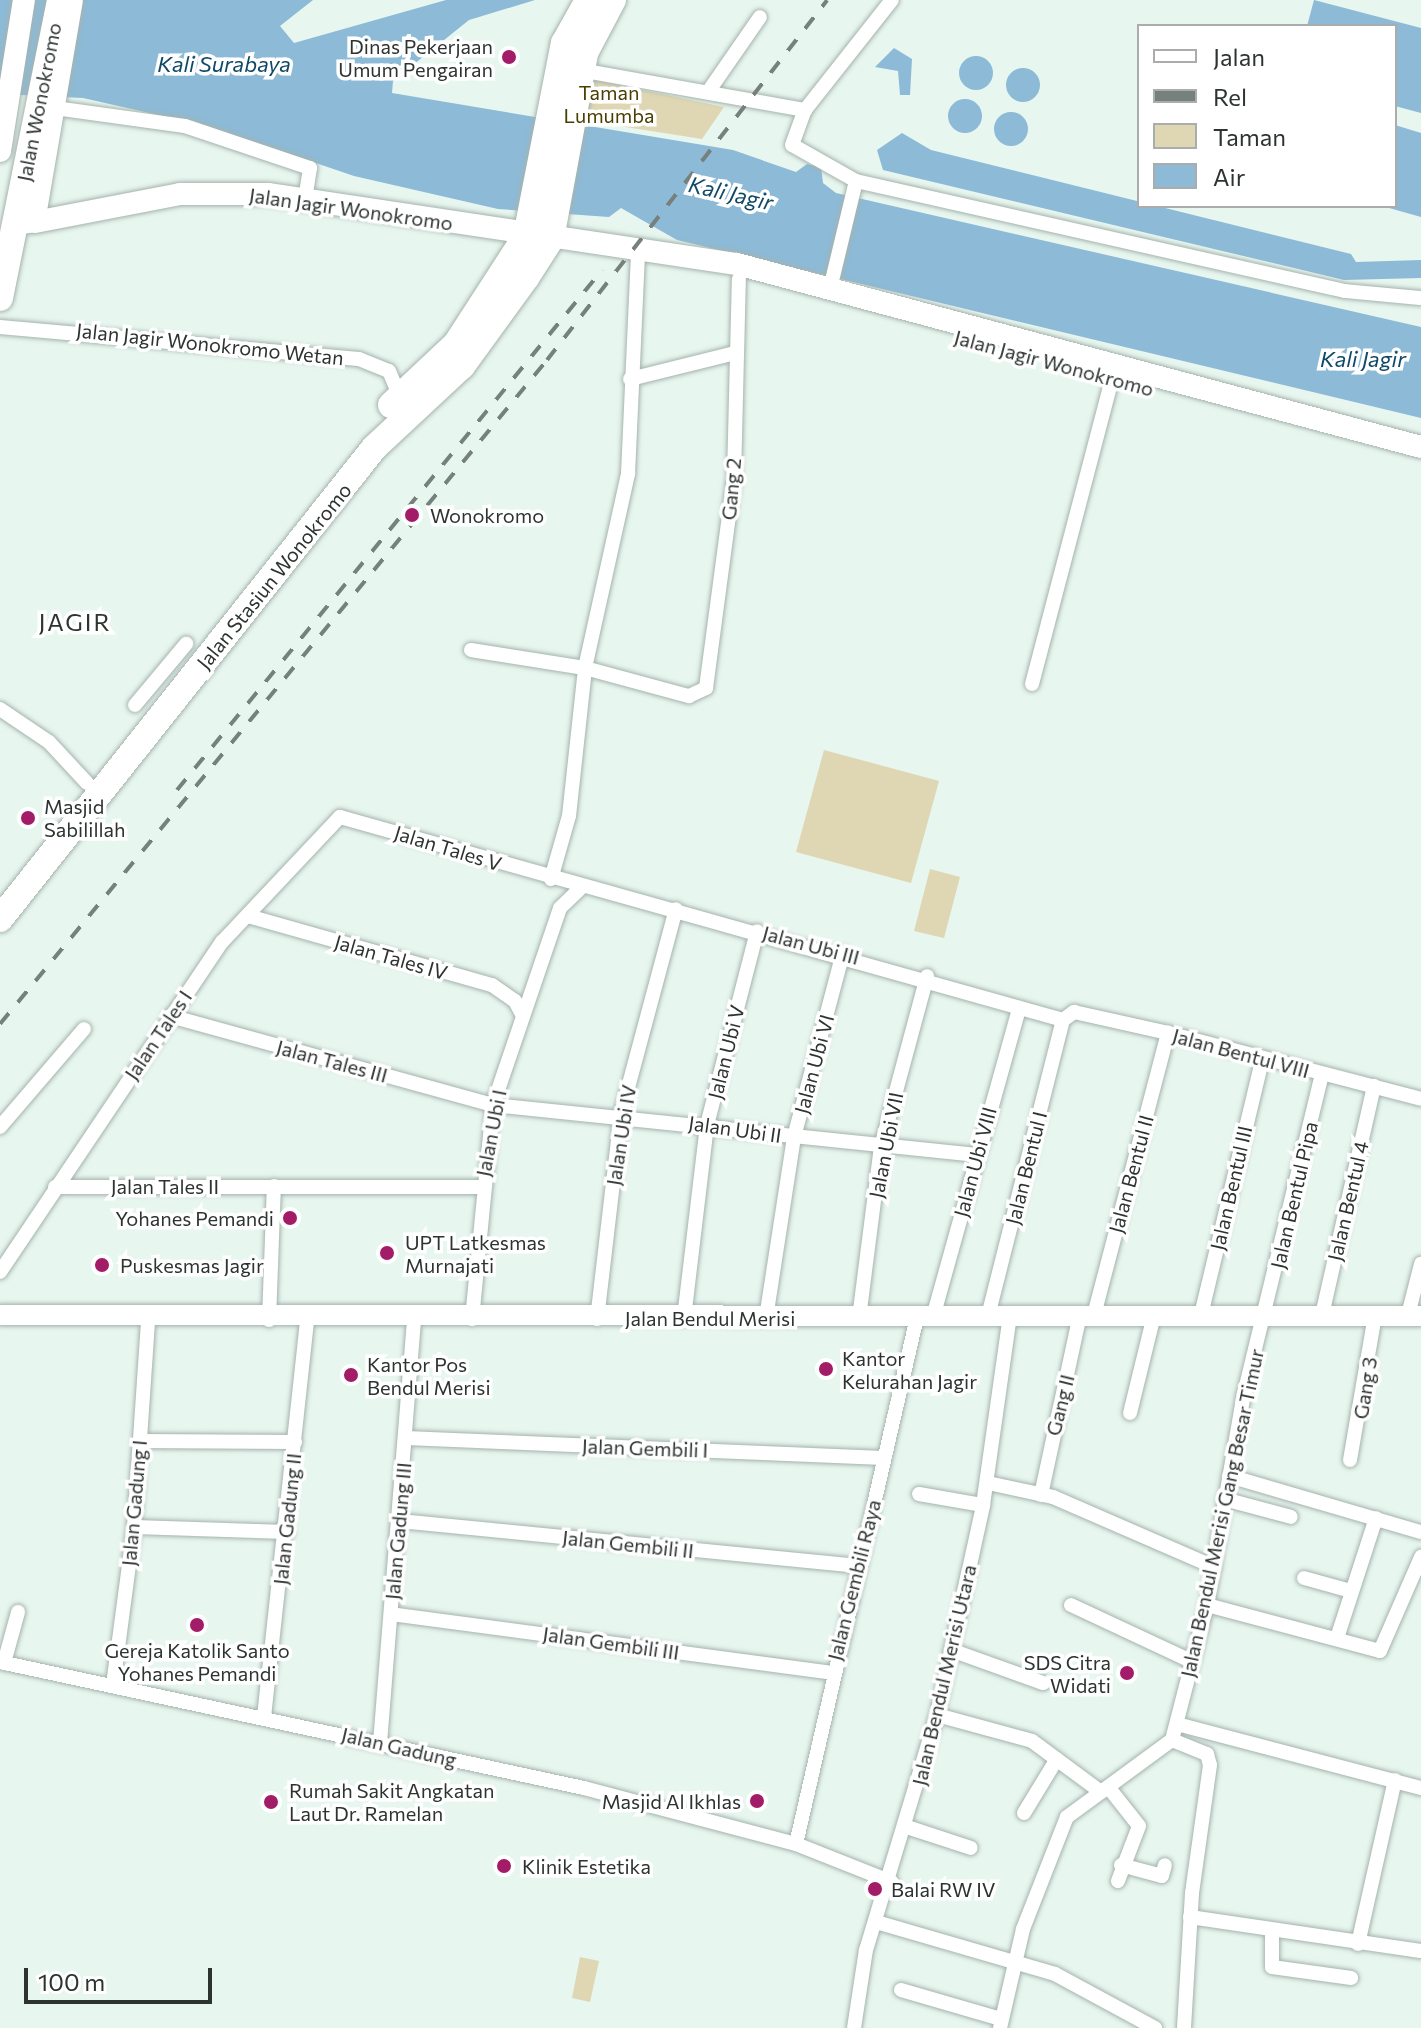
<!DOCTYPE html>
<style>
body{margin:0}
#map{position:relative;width:1421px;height:2028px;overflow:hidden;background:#e7f6ef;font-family:Commissioner,sans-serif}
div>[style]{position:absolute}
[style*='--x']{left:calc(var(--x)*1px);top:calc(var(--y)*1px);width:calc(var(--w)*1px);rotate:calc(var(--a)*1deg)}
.green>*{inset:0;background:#dfd7b3}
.water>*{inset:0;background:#8dbad7}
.round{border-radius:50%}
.roads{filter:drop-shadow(0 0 2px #a5b3ad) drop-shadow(0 0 2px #a5b3ad)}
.street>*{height:14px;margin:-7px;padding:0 7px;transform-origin:7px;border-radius:7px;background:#fff}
.secondary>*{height:20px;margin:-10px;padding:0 10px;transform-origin:10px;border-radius:10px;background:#fff}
.primary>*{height:22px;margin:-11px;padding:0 11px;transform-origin:11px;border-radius:11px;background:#fff}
.highway>*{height:26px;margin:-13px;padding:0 13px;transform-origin:13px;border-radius:13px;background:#fff}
.rail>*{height:4px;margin-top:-2px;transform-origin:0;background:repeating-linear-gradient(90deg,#76807c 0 14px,transparent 0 28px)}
.dots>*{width:22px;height:22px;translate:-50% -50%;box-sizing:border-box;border:4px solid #fff;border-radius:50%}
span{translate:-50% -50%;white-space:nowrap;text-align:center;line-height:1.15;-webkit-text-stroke:7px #fff;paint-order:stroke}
.poi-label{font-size:20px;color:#2d3331}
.right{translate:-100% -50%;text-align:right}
.left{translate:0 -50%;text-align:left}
.park-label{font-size:20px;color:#4a3e01}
.street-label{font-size:20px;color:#2d3331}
.water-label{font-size:22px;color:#104967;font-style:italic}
.quarter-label{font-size:24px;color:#2d3331;letter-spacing:2px}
.legend{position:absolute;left:1137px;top:24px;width:260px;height:184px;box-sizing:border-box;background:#fff;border:2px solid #abadad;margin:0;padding:10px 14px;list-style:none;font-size:24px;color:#2d3331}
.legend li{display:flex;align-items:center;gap:16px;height:40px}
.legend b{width:40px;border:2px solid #abadad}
.scale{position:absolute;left:24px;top:1968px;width:188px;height:36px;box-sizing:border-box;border:4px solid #2d3331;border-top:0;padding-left:10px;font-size:24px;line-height:28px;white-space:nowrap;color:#2d3331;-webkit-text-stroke:6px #fff;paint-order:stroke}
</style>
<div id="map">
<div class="green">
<i style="clip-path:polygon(590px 79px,724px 107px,702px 139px,581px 120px)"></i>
<i style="clip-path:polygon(824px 750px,939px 781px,911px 883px,796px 852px)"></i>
<i style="clip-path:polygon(930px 869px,960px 877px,944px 938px,914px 931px)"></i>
<i style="clip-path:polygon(580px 1957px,599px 1961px,590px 2002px,572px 1998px)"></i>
</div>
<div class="water">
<i style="clip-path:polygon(0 0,313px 0,280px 26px,294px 43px,446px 0,535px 0,469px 20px,393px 81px,392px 93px,733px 150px,796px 172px,807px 164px,821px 167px,823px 183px,836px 193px,1421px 327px,1421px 418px,677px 240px,621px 208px,609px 217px,498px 209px,354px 176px,207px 126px,83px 98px,0 94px)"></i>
<i style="clip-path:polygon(1314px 0,1421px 28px,1421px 113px,1395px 106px,1395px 26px,1307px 26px)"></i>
<i style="clip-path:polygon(894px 48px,912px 59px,910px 95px,900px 95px,898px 71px,875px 67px)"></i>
<i class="round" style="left:959px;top:56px;width:34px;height:34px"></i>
<i class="round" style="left:1006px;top:68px;width:34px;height:34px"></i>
<i class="round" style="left:948px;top:99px;width:34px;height:34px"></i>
<i class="round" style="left:994px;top:112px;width:34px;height:34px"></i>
<i style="clip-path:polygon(1395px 125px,1421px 133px,1421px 217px,1382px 206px,1395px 206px)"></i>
<i style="clip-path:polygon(902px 133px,931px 150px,1351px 254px,1356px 262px,1421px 260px,1421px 278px,1344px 280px,883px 170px,877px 150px)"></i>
</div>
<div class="roads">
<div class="street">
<i style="--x:580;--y:70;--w:229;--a:10.1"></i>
<i style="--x:708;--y:92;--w:91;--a:-55.3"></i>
<i style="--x:55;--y:108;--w:131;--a:7.9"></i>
<i style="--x:185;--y:126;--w:132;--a:18.6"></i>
<i style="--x:310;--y:168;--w:32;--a:99"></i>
<i style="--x:856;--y:181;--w:501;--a:12.68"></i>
<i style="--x:1345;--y:291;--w:76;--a:5.3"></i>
<i style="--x:830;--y:289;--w:111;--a:-76.5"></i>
<i style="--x:856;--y:181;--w:73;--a:-150.6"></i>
<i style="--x:792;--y:145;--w:37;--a:-70"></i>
<i style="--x:805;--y:110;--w:140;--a:-51.7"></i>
<i style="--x:0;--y:327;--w:360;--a:5.1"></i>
<i style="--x:359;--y:359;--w:32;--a:22"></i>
<i style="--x:389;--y:371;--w:28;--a:67"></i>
<i style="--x:630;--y:379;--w:108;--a:-13.9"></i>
<i style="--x:471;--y:650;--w:115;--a:9"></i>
<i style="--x:585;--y:668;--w:108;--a:15.1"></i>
<i style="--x:689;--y:696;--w:19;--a:-25"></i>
<i style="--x:706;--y:688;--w:212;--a:-82.4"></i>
<i style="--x:734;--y:478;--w:199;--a:-88.6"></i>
<i style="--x:1032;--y:684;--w:316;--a:-75.3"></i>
<i style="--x:135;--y:705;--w:80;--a:-50.1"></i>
<i style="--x:0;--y:709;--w:59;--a:34"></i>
<i style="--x:49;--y:742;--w:56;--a:47.2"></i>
<i style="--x:551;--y:879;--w:66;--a:-74.1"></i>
<i style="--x:569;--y:816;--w:149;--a:-83.8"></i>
<i style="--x:585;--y:668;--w:199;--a:-77.5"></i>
<i style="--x:628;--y:474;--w:222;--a:-87.4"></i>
<i style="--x:248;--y:916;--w:254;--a:15.8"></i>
<i style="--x:492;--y:985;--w:28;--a:35"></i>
<i style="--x:515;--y:1001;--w:17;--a:62"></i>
<i style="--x:170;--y:1016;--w:335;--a:15.4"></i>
<i style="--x:493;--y:1105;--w:487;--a:5.9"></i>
<i style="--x:1063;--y:1020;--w:14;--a:-36"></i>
<i style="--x:1074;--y:1012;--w:96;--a:12.6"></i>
<i style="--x:1168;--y:1033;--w:261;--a:14.6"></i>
<i style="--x:0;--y:1127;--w:129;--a:-49.4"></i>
<i style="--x:55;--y:1187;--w:426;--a:0"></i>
<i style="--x:0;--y:1272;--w:398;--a:-56.1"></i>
<i style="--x:222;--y:942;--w:172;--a:-46.7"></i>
<i style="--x:340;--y:817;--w:751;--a:15.68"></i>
<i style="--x:1094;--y:1315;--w:292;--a:-75.3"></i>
<i style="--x:1201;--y:1315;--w:262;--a:-76.5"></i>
<i style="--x:1322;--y:1315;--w:235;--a:-77.2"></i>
<i style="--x:1408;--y:1315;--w:53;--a:-75.7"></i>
<i style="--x:988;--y:1316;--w:305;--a:-75.8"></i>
<i style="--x:933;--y:1317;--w:321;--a:-74.4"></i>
<i style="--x:684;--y:1318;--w:194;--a:-83.2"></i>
<i style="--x:707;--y:1125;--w:200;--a:-75.5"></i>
<i style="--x:766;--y:1318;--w:183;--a:-81.2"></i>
<i style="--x:794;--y:1137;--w:190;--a:-75.1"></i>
<i style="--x:859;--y:1318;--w:172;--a:-82.7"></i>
<i style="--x:881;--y:1147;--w:177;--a:-74.9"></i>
<i style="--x:472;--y:1319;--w:215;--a:-84.4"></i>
<i style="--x:493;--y:1105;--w:208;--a:-71.2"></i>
<i style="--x:560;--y:908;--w:29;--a:-44"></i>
<i style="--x:597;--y:1319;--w:206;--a:-83.3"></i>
<i style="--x:621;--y:1114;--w:212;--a:-75"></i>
<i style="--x:269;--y:1320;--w:134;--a:-87.9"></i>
<i style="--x:1130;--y:1413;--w:101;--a:-76.2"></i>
<i style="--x:406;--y:1438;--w:478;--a:2.4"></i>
<i style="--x:140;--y:1441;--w:155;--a:0.4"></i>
<i style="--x:1350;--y:1460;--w:147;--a:-80.2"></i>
<i style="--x:1229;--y:1476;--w:200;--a:16.3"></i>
<i style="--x:988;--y:1483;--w:66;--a:12.2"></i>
<i style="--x:1053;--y:1497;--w:176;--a:23.5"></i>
<i style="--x:919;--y:1494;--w:65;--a:9.8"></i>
<i style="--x:1041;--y:1495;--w:184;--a:-77.8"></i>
<i style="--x:1224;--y:1499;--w:69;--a:15"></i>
<i style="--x:399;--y:1521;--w:460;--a:5.6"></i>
<i style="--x:134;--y:1527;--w:153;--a:1.9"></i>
<i style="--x:1304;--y:1578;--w:49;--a:15.5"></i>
<i style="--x:1071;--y:1605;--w:132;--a:25"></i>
<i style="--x:1207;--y:1605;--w:179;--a:14.9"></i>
<i style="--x:1380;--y:1651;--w:103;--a:-66.4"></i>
<i style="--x:391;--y:1614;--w:444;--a:7.6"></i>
<i style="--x:1337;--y:1638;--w:126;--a:-72"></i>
<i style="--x:951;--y:1650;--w:98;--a:19.7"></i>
<i style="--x:0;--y:1662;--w:597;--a:12.18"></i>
<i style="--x:584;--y:1788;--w:219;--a:14.8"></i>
<i style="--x:796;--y:1844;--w:103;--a:21.6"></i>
<i style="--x:4;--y:1663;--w:53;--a:-74.6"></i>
<i style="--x:113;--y:1685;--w:159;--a:-82.4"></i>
<i style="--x:134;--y:1527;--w:207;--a:-86.1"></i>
<i style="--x:937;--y:1715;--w:98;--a:15.3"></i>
<i style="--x:1032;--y:1741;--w:86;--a:36.5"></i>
<i style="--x:264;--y:1717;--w:399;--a:-83.8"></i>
<i style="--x:1177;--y:1724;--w:252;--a:14.7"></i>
<i style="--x:1172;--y:1740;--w:38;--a:22"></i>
<i style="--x:1207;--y:1754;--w:11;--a:75"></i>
<i style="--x:1210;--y:1765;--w:129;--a:98"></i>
<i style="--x:1192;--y:1893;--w:135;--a:93.4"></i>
<i style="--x:380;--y:1743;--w:425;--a:-85.4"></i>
<i style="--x:1109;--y:1788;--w:48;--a:51.7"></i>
<i style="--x:1139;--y:1826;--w:59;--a:110.9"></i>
<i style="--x:1024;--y:1813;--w:63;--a:-58.6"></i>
<i style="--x:907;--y:1827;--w:67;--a:18.2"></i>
<i style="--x:796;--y:1844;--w:541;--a:-77.07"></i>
<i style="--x:1121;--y:1865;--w:42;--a:15"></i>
<i style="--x:1162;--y:1876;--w:11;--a:-75"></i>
<i style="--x:1190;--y:1917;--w:233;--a:8.4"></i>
<i style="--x:876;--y:1922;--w:186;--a:16.2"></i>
<i style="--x:1055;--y:1974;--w:114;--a:28.4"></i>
<i style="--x:1272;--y:1930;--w:37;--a:90"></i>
<i style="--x:1272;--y:1967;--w:80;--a:7.9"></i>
<i style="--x:1358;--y:1944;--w:168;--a:-77.3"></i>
<i style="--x:901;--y:1990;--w:104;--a:16.2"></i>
<i style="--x:854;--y:2028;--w:79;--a:-81.3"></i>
<i style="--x:866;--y:1950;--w:245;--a:-73.2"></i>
<i style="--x:937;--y:1715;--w:215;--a:-77.6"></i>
<i style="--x:983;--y:1505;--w:191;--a:-81.9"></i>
<i style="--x:1000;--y:2028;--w:102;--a:-76.9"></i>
<i style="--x:1023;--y:1929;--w:120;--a:-68.6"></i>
<i style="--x:1067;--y:1817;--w:130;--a:-36.3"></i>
<i style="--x:1172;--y:1740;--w:139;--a:-75.5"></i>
<i style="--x:1207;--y:1605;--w:214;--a:-80.1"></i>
<i style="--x:1244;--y:1394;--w:328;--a:-76.3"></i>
</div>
<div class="secondary">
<i style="--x:21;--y:224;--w:14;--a:-8"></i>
<i style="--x:35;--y:222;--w:225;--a:-80.3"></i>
<i style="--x:0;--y:1315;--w:1421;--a:0.04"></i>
</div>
<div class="primary">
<i style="--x:0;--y:151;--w:153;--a:-81"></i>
<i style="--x:35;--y:222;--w:148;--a:-10.9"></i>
<i style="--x:180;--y:194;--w:88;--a:0"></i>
<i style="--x:268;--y:194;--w:474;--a:8.5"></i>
<i style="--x:737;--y:264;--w:708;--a:14.98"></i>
</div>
<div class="highway">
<i style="--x:0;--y:298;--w:304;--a:-78.6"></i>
<i style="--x:391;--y:405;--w:89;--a:-43.2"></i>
<i style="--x:456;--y:344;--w:129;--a:-57.1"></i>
<i style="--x:526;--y:236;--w:197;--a:-78.9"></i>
<i style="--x:564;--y:43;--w:49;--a:-60.8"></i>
<i style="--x:0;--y:919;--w:601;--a:-51.55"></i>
<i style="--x:374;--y:448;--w:120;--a:-43"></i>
<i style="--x:462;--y:366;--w:109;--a:-54"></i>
<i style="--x:526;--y:278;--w:46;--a:-57.3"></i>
<i style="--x:551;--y:239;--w:189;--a:-79.6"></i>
<i style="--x:585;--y:53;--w:60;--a:-62.2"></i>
</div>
</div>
<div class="rail">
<i style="--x:177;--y:790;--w:672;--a:-50.74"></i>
<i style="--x:0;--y:1024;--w:860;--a:-50.52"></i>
<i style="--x:547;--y:360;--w:456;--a:-52.1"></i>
</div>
<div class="dots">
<i style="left:509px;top:57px;background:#a31c67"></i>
<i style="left:412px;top:515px;background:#a31c67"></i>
<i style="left:28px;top:818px;background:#a31c67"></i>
<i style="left:290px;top:1218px;background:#a31c67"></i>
<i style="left:387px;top:1253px;background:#a31c67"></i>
<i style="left:102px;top:1265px;background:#a31c67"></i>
<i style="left:826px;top:1369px;background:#a31c67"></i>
<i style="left:351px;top:1375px;background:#a31c67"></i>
<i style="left:197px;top:1625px;background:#a31c67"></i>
<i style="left:1127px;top:1673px;background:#a31c67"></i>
<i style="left:757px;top:1801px;background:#a31c67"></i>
<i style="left:271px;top:1802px;background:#a31c67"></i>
<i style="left:504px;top:1866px;background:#a31c67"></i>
<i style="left:875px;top:1889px;background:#a31c67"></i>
</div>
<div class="poi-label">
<span class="right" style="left:493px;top:58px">Dinas Pekerjaan<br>Umum Pengairan</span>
<span class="left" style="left:430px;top:515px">Wonokromo</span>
<span class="left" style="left:44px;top:818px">Masjid<br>Sabilillah</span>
<span class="right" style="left:274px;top:1218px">Yohanes Pemandi</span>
<span class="left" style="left:405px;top:1254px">UPT Latkesmas<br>Murnajati</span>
<span class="left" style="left:120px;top:1265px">Puskesmas Jagir</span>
<span class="left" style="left:842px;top:1370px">Kantor<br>Kelurahan Jagir</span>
<span class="left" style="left:367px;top:1376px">Kantor Pos<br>Bendul Merisi</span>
<span style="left:197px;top:1662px">Gereja Katolik Santo<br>Yohanes Pemandi</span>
<span class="right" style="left:1111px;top:1674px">SDS Citra<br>Widati</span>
<span class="left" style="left:289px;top:1802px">Rumah Sakit Angkatan<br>Laut Dr. Ramelan</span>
<span class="right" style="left:741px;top:1801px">Masjid Al Ikhlas</span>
<span class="left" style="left:522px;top:1866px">Klinik Estetika</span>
<span class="left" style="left:891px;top:1889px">Balai RW IV</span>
</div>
<div class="park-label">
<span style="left:609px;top:104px">Taman<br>Lumumba</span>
</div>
<div class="street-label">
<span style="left:39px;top:102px;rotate:-79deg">Jalan Wonokromo</span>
<span style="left:351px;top:209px;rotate:8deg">Jalan Jagir Wonokromo</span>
<span style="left:210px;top:344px;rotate:6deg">Jalan Jagir Wonokromo Wetan</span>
<span style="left:1054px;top:363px;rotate:15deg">Jalan Jagir Wonokromo</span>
<span style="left:731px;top:489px;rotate:-85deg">Gang 2</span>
<span style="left:274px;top:576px;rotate:-51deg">Jalan Stasiun Wonokromo</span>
<span style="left:448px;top:848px;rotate:17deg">Jalan Tales V</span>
<span style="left:811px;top:945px;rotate:15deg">Jalan Ubi III</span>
<span style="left:391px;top:957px;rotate:16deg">Jalan Tales IV</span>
<span style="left:158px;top:1035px;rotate:-56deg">Jalan Tales I</span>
<span style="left:726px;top:1052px;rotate:-76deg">Jalan Ubi V</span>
<span style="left:1241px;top:1053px;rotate:15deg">Jalan Bentul VIII</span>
<span style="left:332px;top:1061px;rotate:15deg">Jalan Tales III</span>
<span style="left:814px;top:1064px;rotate:-75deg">Jalan Ubi VI</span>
<span style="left:735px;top:1129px;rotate:8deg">Jalan Ubi II</span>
<span style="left:491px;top:1133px;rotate:-79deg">Jalan Ubi I</span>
<span style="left:621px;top:1135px;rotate:-81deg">Jalan Ubi IV</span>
<span style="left:886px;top:1145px;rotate:-79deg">Jalan Ubi VII</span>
<span style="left:975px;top:1162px;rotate:-75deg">Jalan Ubi VIII</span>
<span style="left:1026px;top:1168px;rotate:-76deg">Jalan Bentul I</span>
<span style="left:1131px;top:1174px;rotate:-75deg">Jalan Bentul II</span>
<span style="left:165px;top:1186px">Jalan Tales II</span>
<span style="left:1231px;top:1188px;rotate:-77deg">Jalan Bentul III</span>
<span style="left:1294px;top:1195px;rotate:-77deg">Jalan Bentul Pipa</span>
<span style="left:1348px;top:1201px;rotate:-77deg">Jalan Bentul 4</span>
<span style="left:710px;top:1318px">Jalan Bendul Merisi</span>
<span style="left:1365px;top:1388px;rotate:-81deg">Gang 3</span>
<span style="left:1060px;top:1405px;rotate:-76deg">Gang II</span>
<span style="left:645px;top:1448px;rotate:2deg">Jalan Gembili I</span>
<span style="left:134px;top:1503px;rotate:-85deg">Jalan Gadung I</span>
<span style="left:1222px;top:1513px;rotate:-78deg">Jalan Bendul Merisi Gang Besar Timur</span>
<span style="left:287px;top:1519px;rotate:-84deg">Jalan Gadung II</span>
<span style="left:398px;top:1531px;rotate:-85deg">Jalan Gadung III</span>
<span style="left:628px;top:1544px;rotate:6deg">Jalan Gembili II</span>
<span style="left:854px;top:1580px;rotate:-76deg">Jalan Gembili Raya</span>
<span style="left:611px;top:1643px;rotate:8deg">Jalan Gembili III</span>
<span style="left:944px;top:1675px;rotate:-77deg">Jalan Bendul Merisi Utara</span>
<span style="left:399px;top:1747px;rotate:13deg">Jalan Gadung</span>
</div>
<div class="water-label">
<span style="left:224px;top:64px">Kali Surabaya</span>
<span style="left:731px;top:193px;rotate:13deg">Kali Jagir</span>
<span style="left:1363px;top:359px">Kali Jagir</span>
</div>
<div class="quarter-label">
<span style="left:75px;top:622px">JAGIR</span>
</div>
<ul class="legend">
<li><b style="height:10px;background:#fff"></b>Jalan</li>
<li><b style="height:10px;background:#76807c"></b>Rel</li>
<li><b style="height:22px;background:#dfd7b3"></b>Taman</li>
<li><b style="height:22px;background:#8dbad7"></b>Air</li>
</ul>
<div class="scale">100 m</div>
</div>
